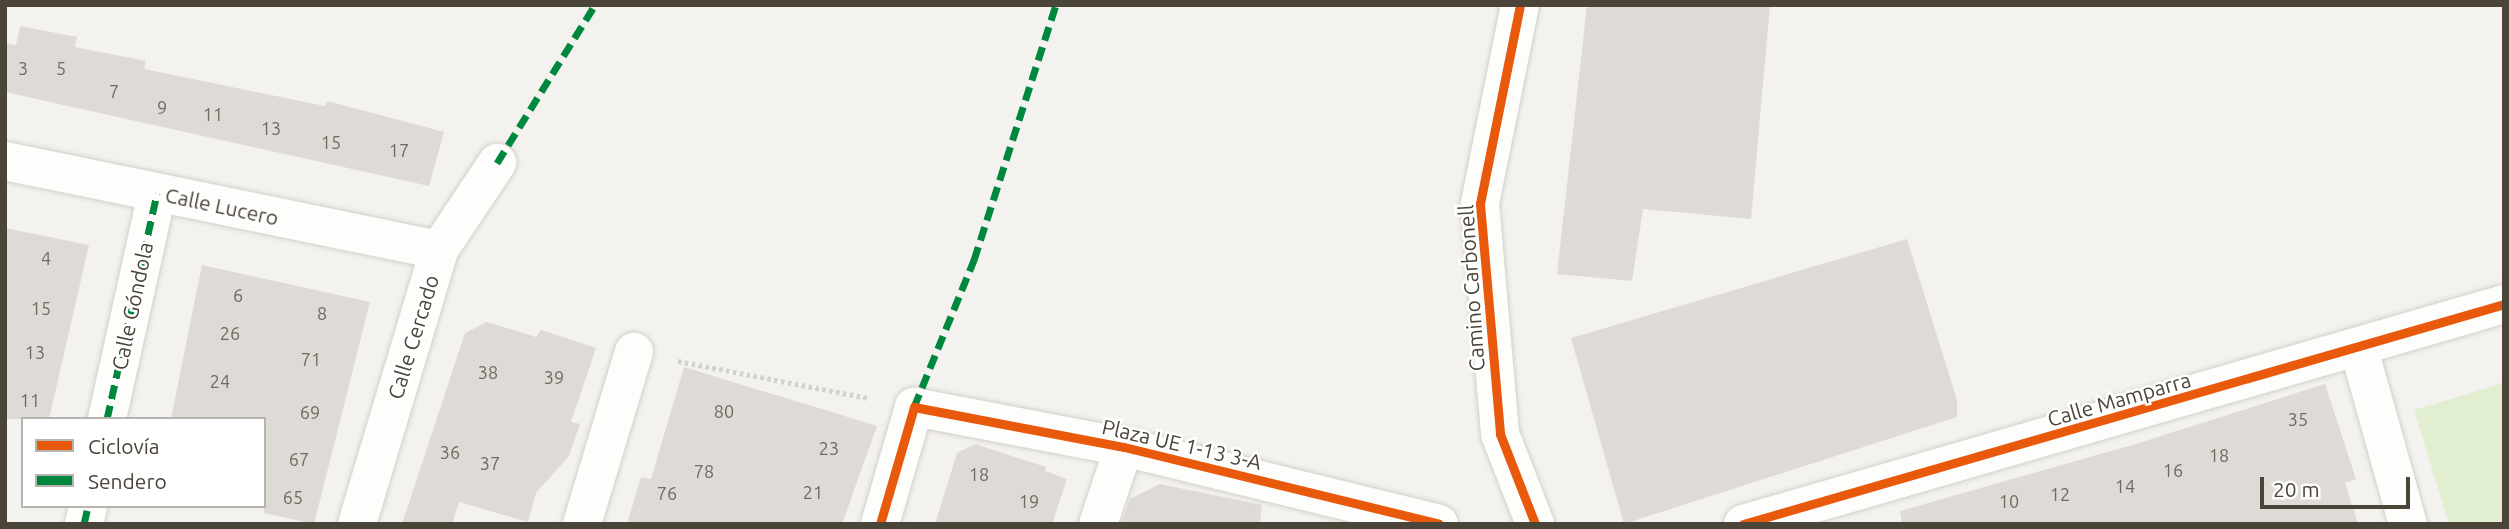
<!DOCTYPE html>
<meta charset="utf-8">
<style>
body{margin:0}
#map{position:relative;width:2509px;height:529px;overflow:hidden;background:#f4f2ee;font-family:Ubuntu,sans-serif}
div>[style]{position:absolute}
[style*='--x']{left:calc(var(--x)*1px);top:calc(var(--y)*1px);width:calc(var(--w)*1px);rotate:calc(var(--a)*1deg)}
.green>*{inset:0;background:#e1eecf}
.building>*{inset:0;background:#dedbd6}
.path>*{height:4.5px;margin-top:-2.25px;transform-origin:0;background:repeating-linear-gradient(90deg,#d3d2cc 0 3.5px,transparent 0 7px)}
.roads{filter:drop-shadow(0 0 2px #d2d0cb) drop-shadow(0 0 2px #d2d0cb)}
.minor>*{height:38px;margin:-19px;padding:0 19px;transform-origin:19px;border-radius:19px;background:#fdfdfc}
.quiet>*{height:7px;margin-top:-3.5px;transform-origin:0;background:repeating-linear-gradient(90deg,#00873e 0 14px,transparent 0 21px)}
.cycleway>*{height:9px;margin:-4.5px;padding:0 4.5px;transform-origin:4.5px;border-radius:4.5px;background:#e8590c}
span{translate:-50% -50%;white-space:nowrap;text-align:center;line-height:1.15;-webkit-text-stroke:5px #fff;paint-order:stroke}
.number-label{font-size:18px;color:#706a61}
.number-label span{-webkit-text-stroke-width:0}
.street-label{font-size:21px;color:#4b4439}
.frame{position:absolute;inset:0;border:7px solid #4b4439;pointer-events:none}
.legend{position:absolute;left:21px;top:417px;width:245px;height:91px;box-sizing:border-box;background:#fff;border:2px solid #b7b4b0;margin:0;padding:9px 12px;list-style:none;font-size:21px;color:#4b4439}
.legend li{display:flex;align-items:center;gap:14px;height:35px}
.legend b{width:35px;border:2px solid #b7b4b0}
.scale{position:absolute;left:2260px;top:477px;width:150px;height:32px;box-sizing:border-box;border:4px solid #4b4439;border-top:0;padding-left:9px;font-size:21px;line-height:24px;white-space:nowrap;color:#4b4439;-webkit-text-stroke:5px #fff;paint-order:stroke}
</style>
<div id="map">
<div class="green">
<i style="clip-path:polygon(2504px 383px,2504px 524px,2449px 524px,2414px 410px)"></i>
</div>
<div class="building">
<i style="clip-path:polygon(1587px 5px,1770px 5px,1751px 219px,1643px 209px,1632px 281px,1557px 274px)"></i>
<i style="clip-path:polygon(20px 26px,77px 37px,75px 47px,146px 61px,144px 69px,325px 106px,327px 101px,444px 132px,429px 186px,5px 92px,5px 43px,16px 45px)"></i>
<i style="clip-path:polygon(5px 228px,89px 245px,49px 419px,5px 419px)"></i>
<i style="clip-path:polygon(1907px 239px,1957px 400px,1957px 417px,1624px 524px,1571px 338px)"></i>
<i style="clip-path:polygon(202px 265px,370px 302px,314px 524px,264px 513px,264px 419px,171px 419px)"></i>
<i style="clip-path:polygon(487px 322px,536px 337px,541px 330px,596px 348px,571px 422px,580px 424px,569px 456px,536px 493px,528px 522px,459px 502px,452px 524px,402px 524px,465px 333px)"></i>
<i style="clip-path:polygon(684px 367px,877px 426px,842px 524px,627px 524px,641px 477px,651px 479px)"></i>
<i style="clip-path:polygon(2325px 384px,2356px 479px,2345px 483px,2358px 524px,1902px 524px,1900px 511px,2139px 443px)"></i>
<i style="clip-path:polygon(975px 444px,1046px 467px,1045px 471px,1067px 479px,1052px 524px,935px 524px,957px 453px)"></i>
<i style="clip-path:polygon(1160px 484px,1262px 505px,1260px 524px,1121px 524px,1130px 499px)"></i>
</div>
<div class="path">
<i style="--x:678;--y:361;--w:195;--a:11"></i>
</div>
<div class="roads">
<div class="minor">
<i style="--x:1520;--y:5;--w:203;--a:101.4"></i>
<i style="--x:1480;--y:204;--w:231;--a:85"></i>
<i style="--x:1500;--y:434;--w:97;--a:68.7"></i>
<i style="--x:5;--y:161;--w:443;--a:11.6"></i>
<i style="--x:2359;--y:349;--w:182;--a:74.4"></i>
<i style="--x:107;--y:419;--w:231;--a:-77.5"></i>
<i style="--x:84;--y:524;--w:18;--a:-77"></i>
<i style="--x:357;--y:524;--w:286;--a:-73.3"></i>
<i style="--x:439;--y:250;--w:105;--a:-56.3"></i>
<i style="--x:582;--y:524;--w:180;--a:-73.2"></i>
<i style="--x:880;--y:524;--w:122;--a:-73.8"></i>
<i style="--x:914;--y:407;--w:214;--a:10.8"></i>
<i style="--x:1124;--y:447;--w:324;--a:13.7"></i>
<i style="--x:1098;--y:524;--w:81;--a:-71.3"></i>
<i style="--x:1743;--y:524;--w:792;--a:-16.12"></i>
</div>
</div>
<div class="quiet">
<i style="--x:497;--y:163;--w:186;--a:-58.2"></i>
<i style="--x:914;--y:407;--w:159;--a:-67.8"></i>
<i style="--x:974;--y:260;--w:268;--a:-72.2"></i>
<i style="--x:107;--y:419;--w:231;--a:-77.5"></i>
<i style="--x:84;--y:524;--w:18;--a:-77"></i>
</div>
<div class="cycleway">
<i style="--x:1520;--y:5;--w:203;--a:101.4"></i>
<i style="--x:1480;--y:204;--w:231;--a:85"></i>
<i style="--x:1500;--y:434;--w:97;--a:68.7"></i>
<i style="--x:880;--y:524;--w:122;--a:-73.8"></i>
<i style="--x:914;--y:407;--w:214;--a:10.8"></i>
<i style="--x:1124;--y:447;--w:324;--a:13.7"></i>
<i style="--x:1743;--y:524;--w:792;--a:-16.12"></i>
</div>
<div class="number-label">
<span style="left:23px;top:68px">3</span>
<span style="left:61px;top:68px">5</span>
<span style="left:114px;top:91px">7</span>
<span style="left:162px;top:107px">9</span>
<span style="left:213px;top:114px">11</span>
<span style="left:271px;top:128px">13</span>
<span style="left:331px;top:142px">15</span>
<span style="left:399px;top:150px">17</span>
<span style="left:46px;top:258px">4</span>
<span style="left:238px;top:295px">6</span>
<span style="left:41px;top:308px">15</span>
<span style="left:322px;top:313px">8</span>
<span style="left:230px;top:333px">26</span>
<span style="left:35px;top:352px">13</span>
<span style="left:311px;top:359px">71</span>
<span style="left:488px;top:372px">38</span>
<span style="left:554px;top:377px">39</span>
<span style="left:220px;top:381px">24</span>
<span style="left:30px;top:400px">11</span>
<span style="left:724px;top:411px">80</span>
<span style="left:310px;top:412px">69</span>
<span style="left:2298px;top:419px">35</span>
<span style="left:829px;top:448px">23</span>
<span style="left:450px;top:452px">36</span>
<span style="left:2219px;top:455px">18</span>
<span style="left:299px;top:459px">67</span>
<span style="left:490px;top:463px">37</span>
<span style="left:2173px;top:470px">16</span>
<span style="left:704px;top:471px">78</span>
<span style="left:979px;top:474px">18</span>
<span style="left:2125px;top:486px">14</span>
<span style="left:813px;top:492px">21</span>
<span style="left:667px;top:493px">76</span>
<span style="left:2060px;top:494px">12</span>
<span style="left:293px;top:497px">65</span>
<span style="left:1029px;top:501px">19</span>
<span style="left:2009px;top:501px">10</span>
</div>
<div class="street-label">
<span style="left:222px;top:206px;rotate:12deg">Calle Lucero</span>
<span style="left:1471px;top:288px;rotate:-94deg">Camino Carbonell</span>
<span style="left:132px;top:306px;rotate:-78deg">Calle Góndola</span>
<span style="left:413px;top:337px;rotate:-73deg">Calle Cercado</span>
<span style="left:2119px;top:399px;rotate:-16deg">Calle Mamparra</span>
<span style="left:1182px;top:444px;rotate:13deg">Plaza UE 1-13 3-A</span>
</div>
<div class="frame"></div>
<ul class="legend">
<li><b style="height:9px;background:#e8590c"></b>Ciclovía</li>
<li><b style="height:9px;background:#00873e"></b>Sendero</li>
</ul>
<div class="scale">20 m</div>
</div>
